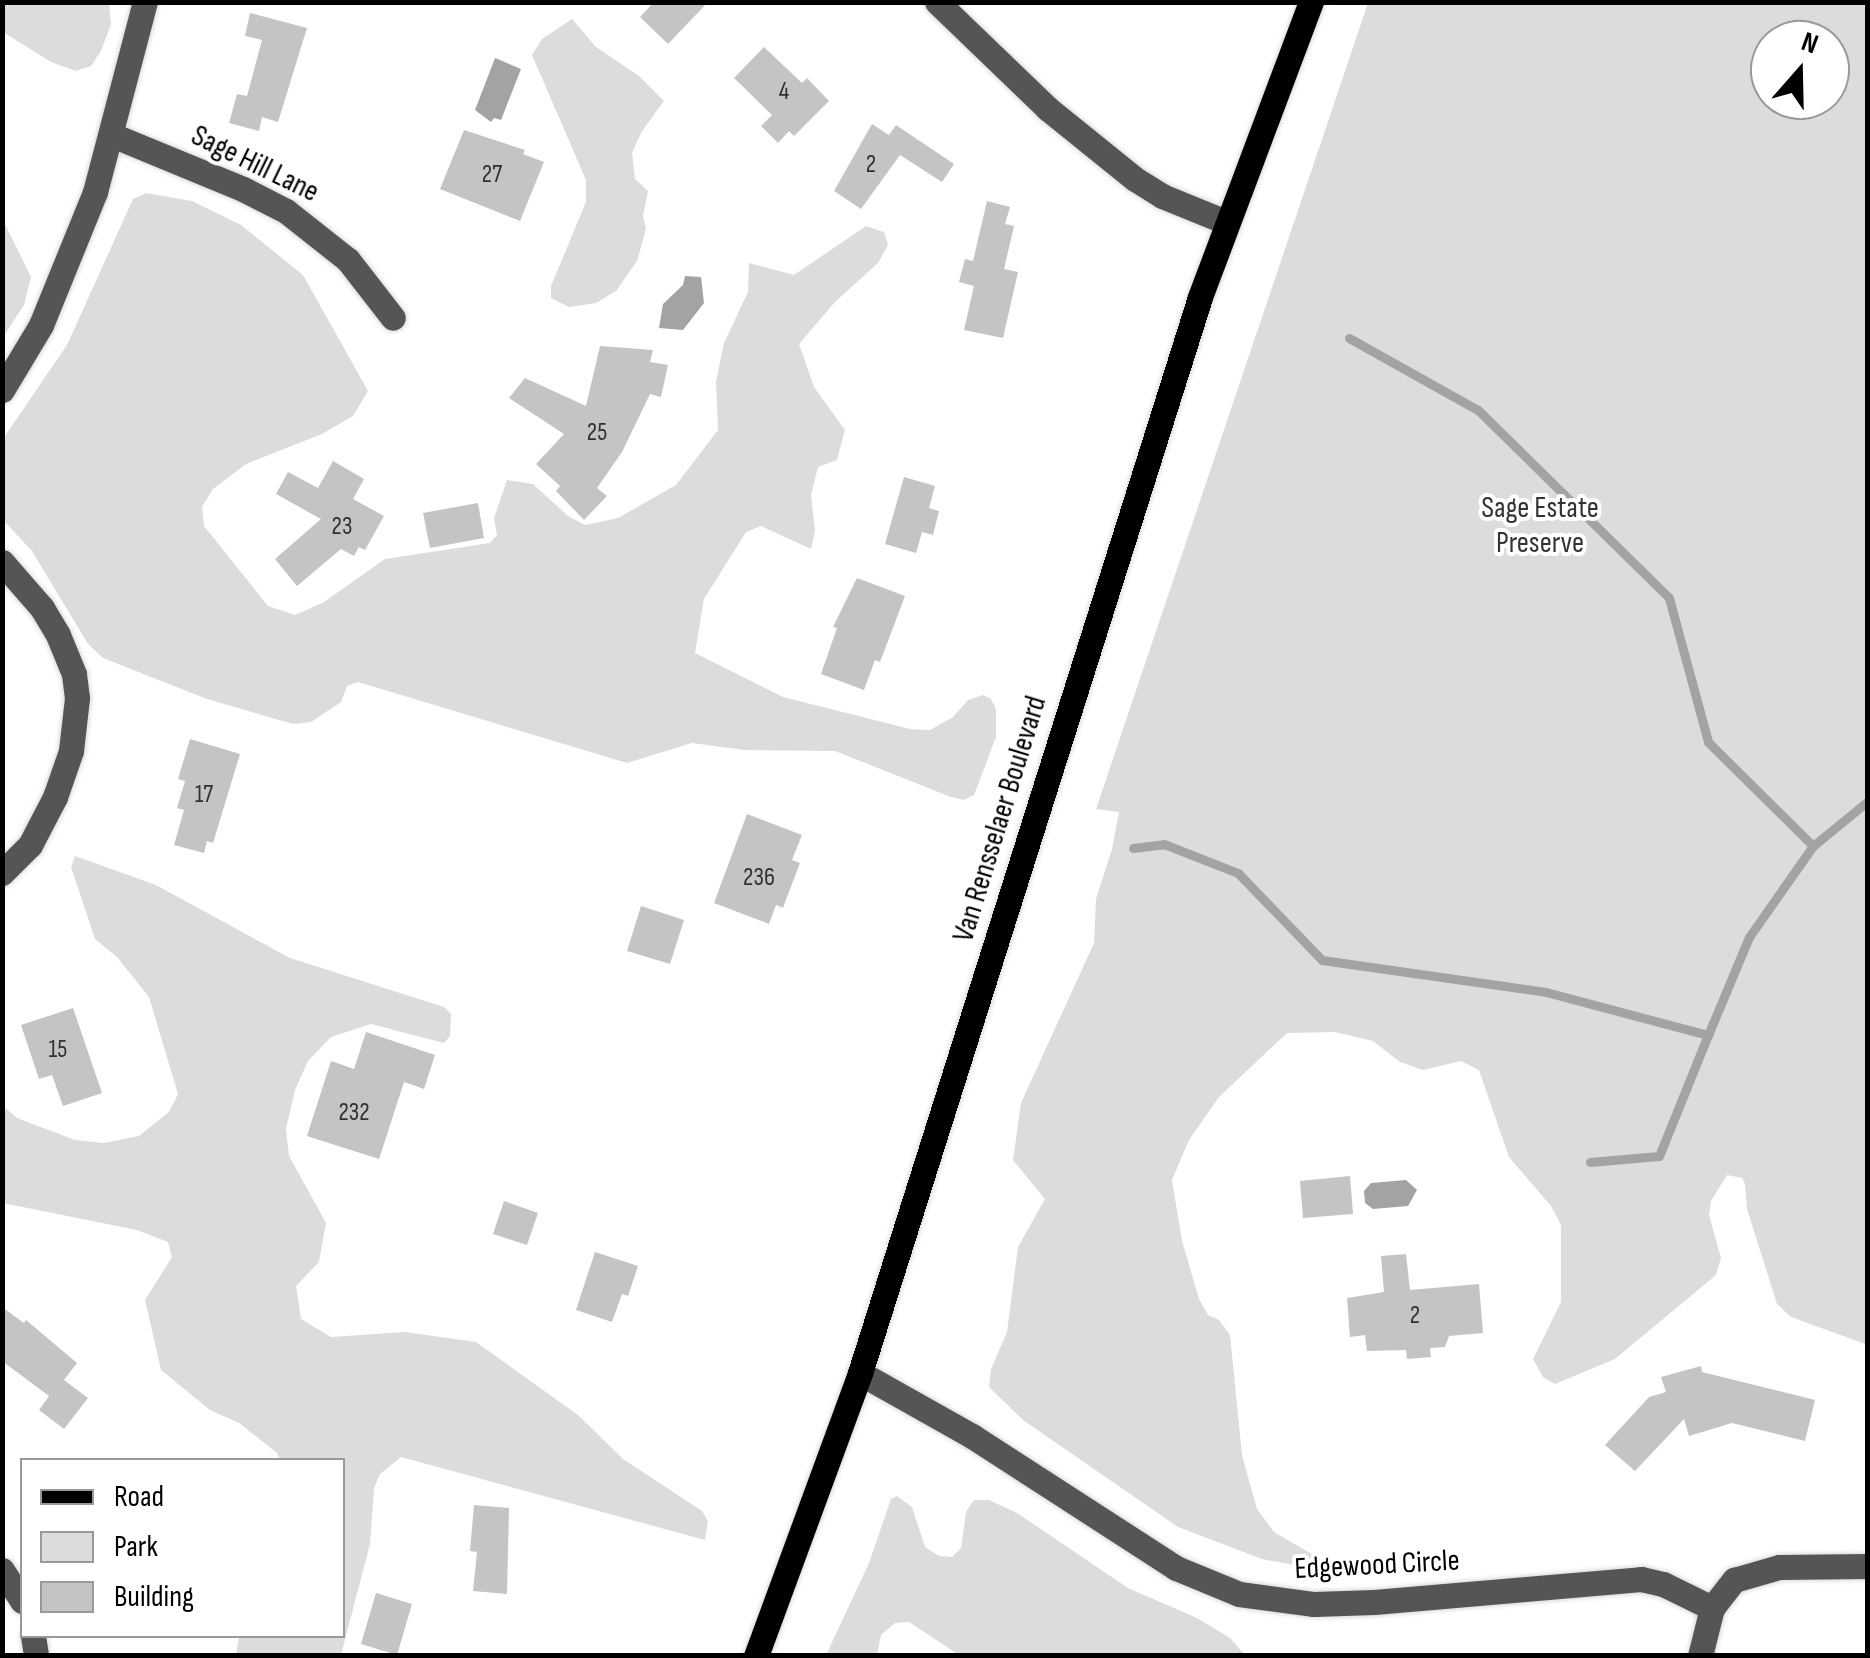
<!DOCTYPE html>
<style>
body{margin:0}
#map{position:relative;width:1870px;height:1658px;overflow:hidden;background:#fff;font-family:"Sofia Sans Condensed",sans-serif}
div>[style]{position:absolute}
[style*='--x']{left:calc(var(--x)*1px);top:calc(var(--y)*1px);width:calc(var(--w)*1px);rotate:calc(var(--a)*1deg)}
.green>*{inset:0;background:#dcdcdc}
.water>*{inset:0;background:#a3a3a3}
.stream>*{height:9px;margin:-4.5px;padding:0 4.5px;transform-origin:4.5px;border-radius:4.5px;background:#a3a3a3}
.building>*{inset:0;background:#c4c4c4}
.roads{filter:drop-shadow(0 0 2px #dbdbdb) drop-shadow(0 0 2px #dbdbdb)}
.minor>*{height:25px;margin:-12.5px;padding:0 12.5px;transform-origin:12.5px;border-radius:12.5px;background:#555}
.major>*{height:25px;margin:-12.5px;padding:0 12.5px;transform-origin:12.5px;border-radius:12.5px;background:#000}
span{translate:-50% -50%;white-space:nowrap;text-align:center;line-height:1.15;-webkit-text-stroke:8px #fff;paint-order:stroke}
.number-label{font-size:25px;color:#313131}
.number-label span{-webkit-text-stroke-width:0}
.street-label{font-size:30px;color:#000}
.park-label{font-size:30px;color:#333}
.frame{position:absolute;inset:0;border:5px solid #000;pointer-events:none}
.legend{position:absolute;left:20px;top:1458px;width:325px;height:180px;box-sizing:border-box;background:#fff;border:2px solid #999;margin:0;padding:12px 18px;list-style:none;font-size:30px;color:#000}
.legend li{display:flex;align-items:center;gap:20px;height:50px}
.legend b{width:50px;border:2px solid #999}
.north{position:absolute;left:1750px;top:20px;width:100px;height:100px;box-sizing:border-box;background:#fff;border:2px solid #999;border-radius:50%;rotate:20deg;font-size:28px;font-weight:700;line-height:40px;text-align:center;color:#000}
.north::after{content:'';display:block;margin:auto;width:35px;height:45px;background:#000;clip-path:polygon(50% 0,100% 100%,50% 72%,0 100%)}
</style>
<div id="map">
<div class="green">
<i style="clip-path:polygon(2px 3px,109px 3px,111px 24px,101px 51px,91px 66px,76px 71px,51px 62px,3px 32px)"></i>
<i style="clip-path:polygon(evenodd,1368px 3px,1867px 3px,1868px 1345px,1791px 1317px,1777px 1304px,1747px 1209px,1745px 1184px,1742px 1178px,1727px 1175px,1711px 1201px,1709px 1215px,1721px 1258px,1716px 1275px,1615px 1359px,1555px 1384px,1543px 1377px,1533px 1359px,1561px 1302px,1561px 1225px,1551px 1206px,1509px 1157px,1479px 1070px,1461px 1061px,1423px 1070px,1400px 1062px,1373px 1041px,1335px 1032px,1287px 1033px,1219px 1097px,1189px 1140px,1172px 1180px,1182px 1241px,1199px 1299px,1208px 1315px,1219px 1320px,1230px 1335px,1242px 1455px,1257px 1509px,1274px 1532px,1317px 1557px,1313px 1563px,1294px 1565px,1262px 1559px,1178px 1527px,1023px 1420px,989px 1387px,991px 1369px,1007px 1332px,1018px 1247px,1045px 1199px,1013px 1160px,1021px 1103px,1094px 943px,1096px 899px,1112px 849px,1119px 812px,1096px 809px,1368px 3px,1830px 40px,1830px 100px,1770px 100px,1770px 40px,1830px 40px)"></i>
<i style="clip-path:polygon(572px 19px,596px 47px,639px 76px,664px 101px,642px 131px,632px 153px,635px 179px,648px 191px,643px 216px,646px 229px,637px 261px,616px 291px,596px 303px,569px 307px,551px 298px,551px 286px,586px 202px,586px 180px,532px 55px,542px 39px)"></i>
<i style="clip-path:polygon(146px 193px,192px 201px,241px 225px,303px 275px,368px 391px,353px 416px,322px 434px,246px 464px,213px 489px,202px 507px,204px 526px,268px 606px,295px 615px,324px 602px,385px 559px,490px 543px,497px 535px,494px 518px,507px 480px,533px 484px,568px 516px,585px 525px,618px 518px,676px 485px,718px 430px,716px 382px,724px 343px,748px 292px,749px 263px,794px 275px,866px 226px,884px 232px,888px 245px,878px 263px,835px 302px,799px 344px,814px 387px,845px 430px,837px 460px,818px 467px,811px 495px,815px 531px,811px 549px,761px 526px,746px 532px,704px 599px,695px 653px,783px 697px,910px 729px,930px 730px,953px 717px,968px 700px,983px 695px,991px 699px,996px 709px,996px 737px,974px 795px,964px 800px,951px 797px,835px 751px,745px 750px,692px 743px,627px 763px,358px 682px,347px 686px,341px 702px,311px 722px,293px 724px,207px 699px,103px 658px,88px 644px,32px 551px,3px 520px,3px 439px,67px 345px,133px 199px)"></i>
<i style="clip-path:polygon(2px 218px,31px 277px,24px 305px,3px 337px)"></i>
<i style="clip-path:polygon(75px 856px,156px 885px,290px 958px,444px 1007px,451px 1014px,450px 1036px,444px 1043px,371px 1024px,331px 1037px,308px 1061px,295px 1090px,286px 1129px,289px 1156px,326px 1223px,319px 1262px,296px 1286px,301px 1319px,331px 1337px,405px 1332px,476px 1342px,578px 1415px,623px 1459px,702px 1511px,708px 1521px,705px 1540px,401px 1457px,380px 1474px,374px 1488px,370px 1544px,341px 1655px,236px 1655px,239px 1636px,342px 1636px,342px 1460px,280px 1460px,277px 1453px,239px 1423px,210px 1410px,161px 1370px,145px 1300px,172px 1257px,168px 1242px,137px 1230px,3px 1203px,3px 1106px,17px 1118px,75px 1140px,104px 1143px,139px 1136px,169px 1112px,178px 1094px,149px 997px,117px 957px,95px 939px,71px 867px)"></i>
<i style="clip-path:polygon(897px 1496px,912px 1507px,925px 1547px,939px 1556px,952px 1557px,961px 1548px,966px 1512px,974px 1500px,989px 1500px,1017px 1513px,1128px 1588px,1197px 1618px,1230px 1638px,1245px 1655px,959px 1655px,909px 1622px,895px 1623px,881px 1635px,877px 1655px,826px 1655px,869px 1563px,891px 1499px)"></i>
</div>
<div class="water">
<i style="clip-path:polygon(495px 58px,521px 69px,501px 120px,494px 118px,491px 122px,475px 110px)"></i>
<i style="clip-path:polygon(685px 276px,701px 277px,704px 303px,683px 330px,659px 328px,663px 304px,683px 285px)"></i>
<i style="clip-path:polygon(1406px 1180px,1417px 1190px,1408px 1206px,1373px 1209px,1365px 1203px,1364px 1191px,1371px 1183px)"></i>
</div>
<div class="stream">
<i style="--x:1349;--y:338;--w:148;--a:29.2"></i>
<i style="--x:1478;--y:410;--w:268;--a:44.5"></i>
<i style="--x:1669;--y:598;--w:149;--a:74.8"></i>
<i style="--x:1708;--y:742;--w:148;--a:44.7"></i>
<i style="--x:1133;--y:848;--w:31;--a:-7"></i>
<i style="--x:1164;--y:844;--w:79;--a:21.4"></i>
<i style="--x:1238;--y:873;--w:121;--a:46"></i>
<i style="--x:1322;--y:960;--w:226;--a:8.1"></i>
<i style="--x:1546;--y:992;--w:168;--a:14.9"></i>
<i style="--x:1708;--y:1035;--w:106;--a:-67.3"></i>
<i style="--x:1749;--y:937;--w:111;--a:-54.9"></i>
<i style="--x:1813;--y:846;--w:71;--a:-39.3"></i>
<i style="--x:1590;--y:1162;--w:69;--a:-5"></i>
<i style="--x:1659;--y:1156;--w:131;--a:-68"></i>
</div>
<div class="building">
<i style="clip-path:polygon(654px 2px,708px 2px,668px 44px,640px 17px)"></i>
<i style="clip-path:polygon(250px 13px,307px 28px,278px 122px,262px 117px,259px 131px,229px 123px,237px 94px,247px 96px,262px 40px,245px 36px)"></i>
<i style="clip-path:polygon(764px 47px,802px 83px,807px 78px,829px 101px,794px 136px,789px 131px,778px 143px,761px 126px,772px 115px,734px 78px)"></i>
<i style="clip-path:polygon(872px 124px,889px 135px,896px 125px,954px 164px,942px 182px,900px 155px,861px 209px,834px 191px)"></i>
<i style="clip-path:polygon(464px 130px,525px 150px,523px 154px,544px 162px,520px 221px,440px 189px)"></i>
<i style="clip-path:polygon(987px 201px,1010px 207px,1005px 224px,1014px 226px,1004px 269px,1018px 272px,1003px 338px,964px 330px,974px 286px,959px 282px,965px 259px,973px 261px)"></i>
<i style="clip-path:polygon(600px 346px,653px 350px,650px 362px,668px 365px,661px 397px,650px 394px,622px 452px,597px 488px,607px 496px,584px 520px,556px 491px,560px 486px,536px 464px,564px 434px,509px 398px,525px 378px,586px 406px)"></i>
<i style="clip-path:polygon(333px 461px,364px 479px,353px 499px,384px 516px,365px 550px,359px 547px,354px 556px,341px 549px,297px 586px,275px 559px,321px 519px,276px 494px,288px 472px,318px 488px)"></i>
<i style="clip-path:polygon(904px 477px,935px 486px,929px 508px,939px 511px,933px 535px,922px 532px,916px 553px,885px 544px)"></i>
<i style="clip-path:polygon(478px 503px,484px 538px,430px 548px,423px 513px)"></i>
<i style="clip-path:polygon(857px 578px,905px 596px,880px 662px,875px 660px,864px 690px,821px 674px,837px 628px,833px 627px)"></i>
<i style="clip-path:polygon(190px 739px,240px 754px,213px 843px,207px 841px,204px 853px,174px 845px,184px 810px,177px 808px,185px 781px,178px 779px)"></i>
<i style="clip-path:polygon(747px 814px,802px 835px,792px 860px,800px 863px,785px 902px,783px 908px,776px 905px,769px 924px,714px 903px)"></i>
<i style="clip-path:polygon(641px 906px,684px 920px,670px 964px,627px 951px)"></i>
<i style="clip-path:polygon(73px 1008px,102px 1093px,63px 1106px,52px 1075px,39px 1079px,21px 1025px)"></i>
<i style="clip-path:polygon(366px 1032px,435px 1055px,424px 1089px,404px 1082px,379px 1159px,307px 1136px,331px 1061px,354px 1069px)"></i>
<i style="clip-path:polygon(1350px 1176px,1353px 1214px,1303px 1218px,1300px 1181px)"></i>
<i style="clip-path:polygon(504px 1201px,538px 1213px,527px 1245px,493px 1234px)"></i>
<i style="clip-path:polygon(595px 1252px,638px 1266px,628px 1296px,622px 1294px,612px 1322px,576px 1310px)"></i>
<i style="clip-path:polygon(1406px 1254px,1410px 1290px,1479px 1284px,1483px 1333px,1449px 1336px,1445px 1347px,1430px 1348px,1431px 1357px,1407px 1359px,1406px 1350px,1367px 1351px,1365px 1335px,1350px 1337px,1347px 1298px,1384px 1292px,1381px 1256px)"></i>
<i style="clip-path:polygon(2px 1307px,24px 1323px,26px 1320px,77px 1363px,64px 1380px,88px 1398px,64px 1429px,39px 1410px,49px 1396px,2px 1361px)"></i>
<i style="clip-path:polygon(1701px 1366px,1702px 1372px,1815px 1400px,1805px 1441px,1732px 1423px,1689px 1436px,1684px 1419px,1635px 1471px,1605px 1445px,1649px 1397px,1666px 1392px,1661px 1377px)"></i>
<i style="clip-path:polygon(474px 1505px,509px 1508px,507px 1594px,473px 1591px,477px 1552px,470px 1551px)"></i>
<i style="clip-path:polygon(376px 1593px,412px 1604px,397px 1655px,361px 1644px)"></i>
</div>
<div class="roads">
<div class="minor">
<i style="--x:937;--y:2;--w:153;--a:43.9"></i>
<i style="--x:1047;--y:108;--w:113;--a:38.9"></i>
<i style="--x:1135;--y:179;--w:32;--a:32"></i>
<i style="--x:1162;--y:196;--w:69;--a:22.1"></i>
<i style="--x:112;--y:135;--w:142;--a:22.4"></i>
<i style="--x:243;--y:189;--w:48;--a:27.1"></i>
<i style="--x:286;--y:211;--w:79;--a:38.3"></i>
<i style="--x:348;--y:260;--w:73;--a:52.2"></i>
<i style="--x:2;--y:390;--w:76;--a:-59"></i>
<i style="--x:41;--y:325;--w:144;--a:-67.9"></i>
<i style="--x:95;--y:192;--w:196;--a:-75.3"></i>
<i style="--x:2;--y:562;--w:61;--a:49"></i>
<i style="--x:42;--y:608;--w:31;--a:59"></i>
<i style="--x:58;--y:635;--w:42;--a:67.7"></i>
<i style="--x:74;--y:674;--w:24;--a:83"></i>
<i style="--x:77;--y:698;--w:53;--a:96.5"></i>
<i style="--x:71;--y:751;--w:49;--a:109.2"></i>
<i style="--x:55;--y:797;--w:54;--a:117.5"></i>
<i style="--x:30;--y:845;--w:40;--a:135"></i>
<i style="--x:860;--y:1373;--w:129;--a:29.4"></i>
<i style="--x:972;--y:1436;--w:243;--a:32.9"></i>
<i style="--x:1176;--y:1568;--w:68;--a:22.4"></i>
<i style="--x:1239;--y:1594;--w:76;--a:7.6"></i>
<i style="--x:1314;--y:1604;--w:60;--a:-1.9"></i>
<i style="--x:1374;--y:1602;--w:268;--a:-4.9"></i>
<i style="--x:1641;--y:1579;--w:23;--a:13"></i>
<i style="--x:1663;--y:1584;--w:55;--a:26.1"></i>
<i style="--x:2;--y:1570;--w:37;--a:57"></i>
<i style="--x:33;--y:1636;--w:20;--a:81"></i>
<i style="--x:1700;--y:1656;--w:49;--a:-76"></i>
<i style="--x:1712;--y:1608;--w:36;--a:-52"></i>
<i style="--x:1734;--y:1580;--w:47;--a:-16.1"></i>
<i style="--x:1779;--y:1567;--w:89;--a:-0.6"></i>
</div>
<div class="major">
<i style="--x:756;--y:1656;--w:302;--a:-69.8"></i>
<i style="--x:860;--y:1373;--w:1128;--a:-72.46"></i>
<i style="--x:1200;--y:297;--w:315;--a:-69.4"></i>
</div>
</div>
<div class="number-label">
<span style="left:784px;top:92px">4</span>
<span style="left:871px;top:165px">2</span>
<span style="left:492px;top:175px">27</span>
<span style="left:597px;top:433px">25</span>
<span style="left:342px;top:527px">23</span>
<span style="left:204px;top:795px">17</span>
<span style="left:759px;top:878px">236</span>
<span style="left:58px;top:1050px">15</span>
<span style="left:354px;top:1113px">232</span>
<span style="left:1415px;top:1316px">2</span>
</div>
<div class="street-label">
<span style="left:255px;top:164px;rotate:26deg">Sage Hill Lane</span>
<span style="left:1000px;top:819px;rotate:-73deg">Van Rensselaer Boulevard</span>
<span style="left:1377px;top:1565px;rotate:-3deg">Edgewood Circle</span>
</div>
<div class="park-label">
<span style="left:1540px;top:525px">Sage Estate<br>Preserve</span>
</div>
<div class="frame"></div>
<ul class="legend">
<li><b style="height:12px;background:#000"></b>Road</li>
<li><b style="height:28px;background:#dcdcdc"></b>Park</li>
<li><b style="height:28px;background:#c4c4c4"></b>Building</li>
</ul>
<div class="north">N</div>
</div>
